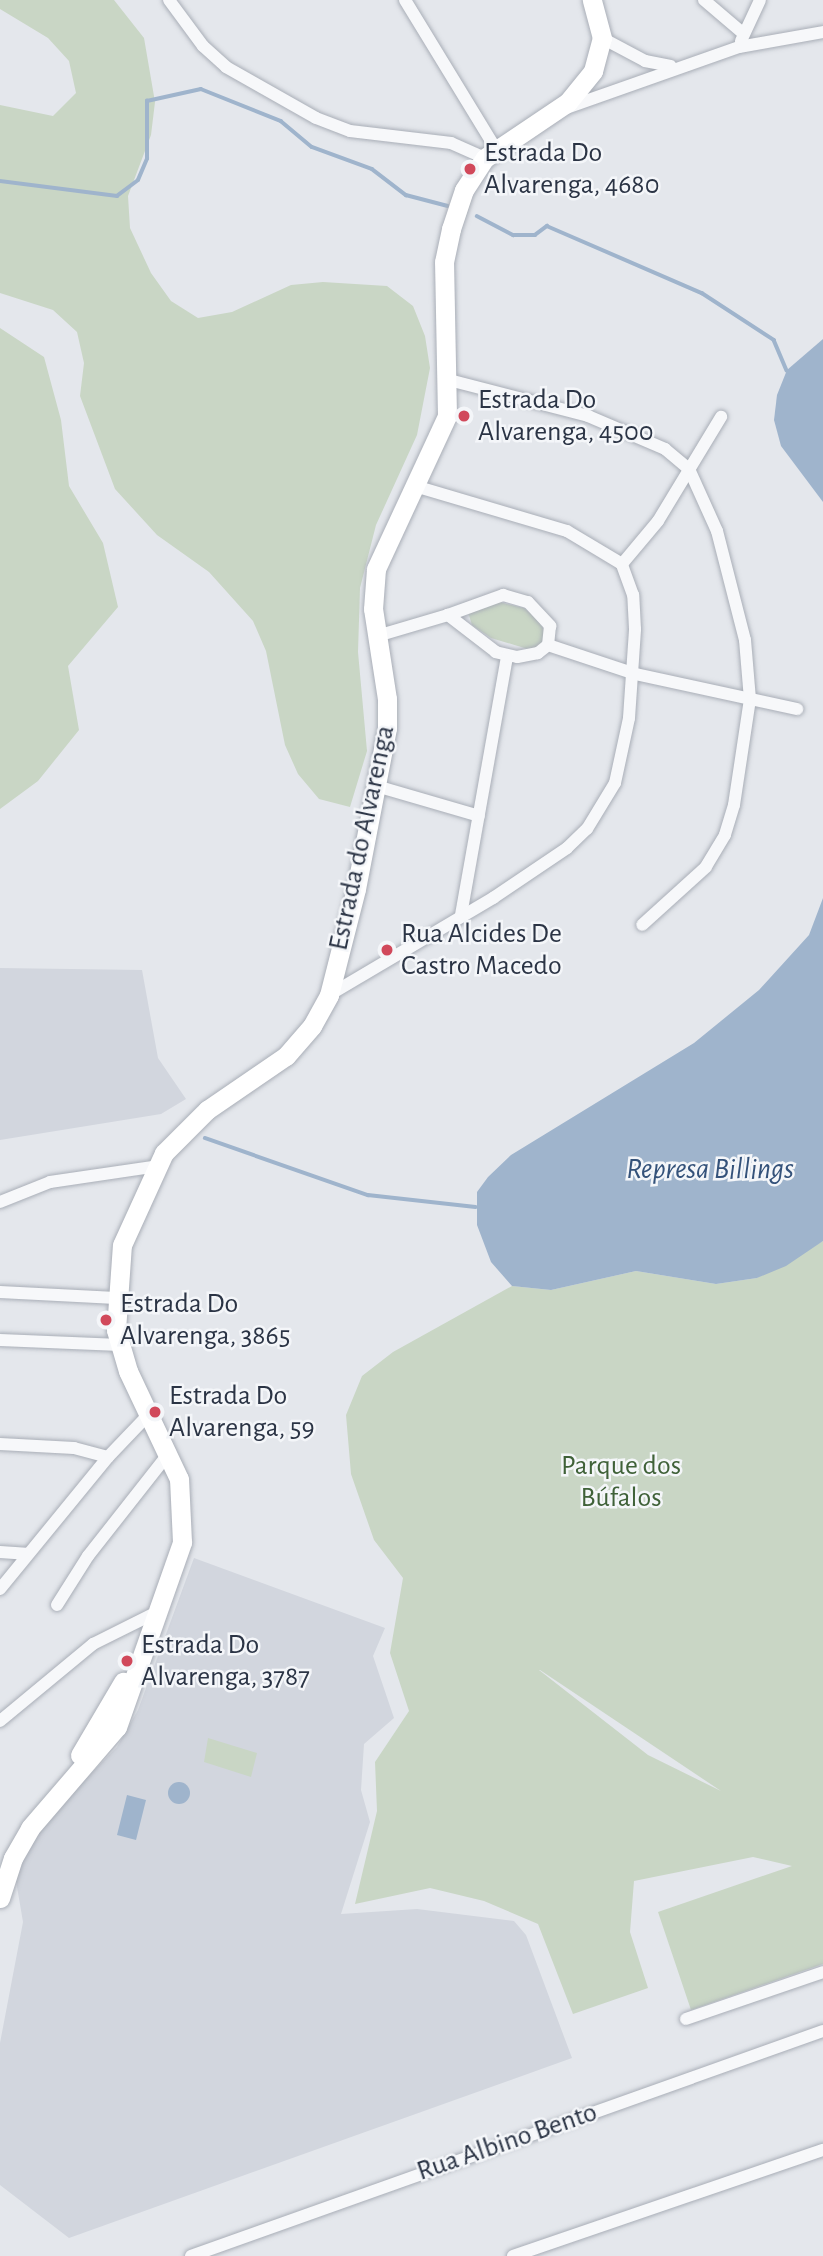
<!DOCTYPE html>
<meta charset="utf-8">
<style>
body{margin:0}
#map{position:relative;width:823px;height:2256px;overflow:hidden;background:#e4e7ec;font-family:"Alegreya Sans",sans-serif}
div>[style]{position:absolute}
[style*='--x']{left:calc(var(--x)*1px);top:calc(var(--y)*1px);width:calc(var(--w)*1px);rotate:calc(var(--a)*1deg)}
.built>*{inset:0;background:#d2d6de}
.green>*{inset:0;background:#c9d6c5}
.water>*{inset:0;background:#9fb4cc}
.round{border-radius:50%}
.stream>*{height:3.5px;margin:-1.75px;padding:0 1.75px;transform-origin:1.75px;border-radius:1.75px;background:#9fb4cc}
.roads{filter:drop-shadow(0 0 2px #a9aeb7) drop-shadow(0 0 2px #a9aeb7)}
.minor>*{height:12px;margin:-6px;padding:0 6px;transform-origin:6px;border-radius:6px;background:#f7f8fa}
.primary>*{height:19px;margin:-9.5px;padding:0 9.5px;transform-origin:9.5px;border-radius:9.5px;background:#fff}
.dots>*{width:19px;height:19px;translate:-50% -50%;box-sizing:border-box;border:4px solid #f4f6f9;border-radius:50%}
span{translate:-50% -50%;white-space:nowrap;text-align:center;line-height:1.15;-webkit-text-stroke:5px #f4f6f9;paint-order:stroke}
.poi-label{font-size:28px;color:#2b3445}
.left{translate:0 -50%;text-align:left}
.street-label{font-size:28px;color:#2b3445}
.park-label{font-size:28px;color:#3f6138}
.water-label{font-size:30px;color:#34527a;font-style:italic}
</style>
<div id="map">
<div class="built">
<i style="clip-path:polygon(0 968px,142px 970px,158px 1058px,186px 1099px,161px 1114px,0 1140px)"></i>
<i style="clip-path:polygon(194px 1558px,385px 1628px,373px 1656px,394px 1718px,364px 1744px,361px 1790px,370px 1822px,341px 1914px,417px 1909px,514px 1921px,526px 1935px,572px 2058px,69px 2238px,0 2185px,0 2043px,23px 1922px,15px 1875px,18px 1857px,42px 1823px,117px 1747px,138px 1710px)"></i>
</div>
<div class="green">
<i style="clip-path:polygon(0 0,114px 0,144px 38px,155px 102px,151px 135px,128px 196px,130px 228px,151px 273px,171px 301px,198px 318px,232px 312px,291px 285px,323px 282px,387px 286px,413px 306px,425px 336px,430px 368px,417px 435px,376px 525px,360px 588px,358px 652px,367px 751px,350px 807px,319px 799px,298px 774px,285px 745px,266px 651px,253px 621px,209px 572px,157px 535px,115px 489px,80px 396px,84px 363px,77px 332px,53px 310px,0 293px,0 105px,53px 116px,76px 93px,69px 61px,48px 38px,0 9px)"></i>
<i style="clip-path:polygon(0 328px,44px 357px,61px 420px,69px 486px,103px 543px,118px 607px,68px 666px,79px 730px,38px 781px,0 809px)"></i>
<i style="clip-path:polygon(499px 602px,524px 608px,537px 618px,545px 632px,541px 648px,531px 650px,491px 638px,472px 625px,468px 612px)"></i>
<i style="clip-path:polygon(evenodd,823px 1241px,823px 1964px,691px 2010px,658px 1912px,792px 1866px,753px 1857px,634px 1881px,630px 1932px,648px 1988px,573px 2014px,538px 1924px,484px 1901px,430px 1888px,355px 1904px,377px 1811px,375px 1762px,409px 1711px,390px 1653px,403px 1578px,374px 1540px,351px 1474px,346px 1415px,362px 1376px,393px 1352px,512px 1286px,551px 1290px,636px 1271px,716px 1284px,757px 1278px,823px 1241px,539px 1670px,540px 1670px,721px 1791px,648px 1755px,539px 1670px)"></i>
<i style="clip-path:polygon(208px 1738px,257px 1753px,251px 1777px,204px 1762px)"></i>
</div>
<div class="water">
<i style="clip-path:polygon(823px 339px,823px 502px,781px 446px,774px 420px,777px 395px,787px 370px)"></i>
<i style="clip-path:polygon(823px 898px,823px 1241px,786px 1266px,757px 1278px,716px 1284px,636px 1271px,551px 1290px,512px 1286px,491px 1262px,477px 1225px,477px 1192px,488px 1177px,511px 1155px,694px 1043px,759px 990px,809px 935px)"></i>
<i class="round" style="left:168px;top:1782px;width:22px;height:22px"></i>
<i style="clip-path:polygon(127px 1795px,146px 1800px,136px 1840px,117px 1835px)"></i>
</div>
<div class="stream">
<i style="--x:0;--y:181;--w:118;--a:7.3"></i>
<i style="--x:117;--y:196;--w:26;--a:-37"></i>
<i style="--x:138;--y:180;--w:23;--a:-67"></i>
<i style="--x:147;--y:159;--w:58;--a:-90"></i>
<i style="--x:147;--y:101;--w:55;--a:-12.5"></i>
<i style="--x:201;--y:89;--w:86;--a:21.8"></i>
<i style="--x:281;--y:121;--w:40;--a:40"></i>
<i style="--x:312;--y:147;--w:64;--a:20.1"></i>
<i style="--x:372;--y:169;--w:43;--a:37.4"></i>
<i style="--x:406;--y:195;--w:43;--a:14.7"></i>
<i style="--x:477;--y:216;--w:41;--a:27.8"></i>
<i style="--x:513;--y:235;--w:22;--a:0"></i>
<i style="--x:535;--y:235;--w:15;--a:-37"></i>
<i style="--x:547;--y:226;--w:169;--a:23.4"></i>
<i style="--x:702;--y:293;--w:86;--a:33.1"></i>
<i style="--x:774;--y:340;--w:33;--a:67"></i>
<i style="--x:205;--y:1138;--w:173;--a:19.3"></i>
<i style="--x:368;--y:1195;--w:108;--a:6.4"></i>
</div>
<div class="roads">
<div class="minor">
<i style="--x:169;--y:0;--w:57;--a:53.5"></i>
<i style="--x:203;--y:46;--w:31;--a:42"></i>
<i style="--x:226;--y:67;--w:103;--a:29.5"></i>
<i style="--x:316;--y:118;--w:36;--a:21"></i>
<i style="--x:350;--y:131;--w:102;--a:6.8"></i>
<i style="--x:451;--y:143;--w:37;--a:24"></i>
<i style="--x:405;--y:0;--w:175;--a:58.6"></i>
<i style="--x:704;--y:0;--w:52;--a:40.4"></i>
<i style="--x:602;--y:38;--w:49;--a:28.1"></i>
<i style="--x:645;--y:61;--w:26;--a:11"></i>
<i style="--x:741;--y:41;--w:45;--a:-65.1"></i>
<i style="--x:566;--y:108;--w:183;--a:-19.4"></i>
<i style="--x:739;--y:47;--w:85;--a:-10.1"></i>
<i style="--x:449;--y:380;--w:144;--a:14.5"></i>
<i style="--x:588;--y:416;--w:84;--a:23.2"></i>
<i style="--x:665;--y:449;--w:31;--a:40"></i>
<i style="--x:689;--y:469;--w:68;--a:65.7"></i>
<i style="--x:717;--y:531;--w:113;--a:75.6"></i>
<i style="--x:745;--y:640;--w:59;--a:85.2"></i>
<i style="--x:750;--y:699;--w:107;--a:98.6"></i>
<i style="--x:734;--y:805;--w:31;--a:107"></i>
<i style="--x:725;--y:835;--w:37;--a:121"></i>
<i style="--x:706;--y:867;--w:86;--a:137.8"></i>
<i style="--x:622;--y:564;--w:56;--a:-50.1"></i>
<i style="--x:658;--y:521;--w:122;--a:-58.8"></i>
<i style="--x:503;--y:595;--w:26;--a:16"></i>
<i style="--x:528;--y:602;--w:33;--a:47"></i>
<i style="--x:550;--y:626;--w:19;--a:96"></i>
<i style="--x:548;--y:645;--w:13;--a:141"></i>
<i style="--x:538;--y:653;--w:21;--a:169"></i>
<i style="--x:517;--y:657;--w:22;--a:-167"></i>
<i style="--x:496;--y:652;--w:61;--a:-142.4"></i>
<i style="--x:448;--y:615;--w:59;--a:-20"></i>
<i style="--x:377;--y:636;--w:74;--a:-16.5"></i>
<i style="--x:548;--y:645;--w:92;--a:18.4"></i>
<i style="--x:635;--y:674;--w:166;--a:12.2"></i>
<i style="--x:376;--y:786;--w:107;--a:16.2"></i>
<i style="--x:461;--y:915;--w:263;--a:-79.9"></i>
<i style="--x:329;--y:995;--w:191;--a:-30.6"></i>
<i style="--x:493;--y:898;--w:89;--a:-34"></i>
<i style="--x:567;--y:848;--w:28;--a:-44"></i>
<i style="--x:587;--y:829;--w:54;--a:-58.7"></i>
<i style="--x:615;--y:783;--w:66;--a:-77.8"></i>
<i style="--x:629;--y:718;--w:89;--a:-86.1"></i>
<i style="--x:635;--y:629;--w:34;--a:-93"></i>
<i style="--x:633;--y:595;--w:33;--a:-110"></i>
<i style="--x:622;--y:564;--w:64;--a:-149"></i>
<i style="--x:567;--y:531;--w:159;--a:-163.5"></i>
<i style="--x:0;--y:1202;--w:54;--a:-21.8"></i>
<i style="--x:50;--y:1182;--w:109;--a:-8.4"></i>
<i style="--x:0;--y:1292;--w:116;--a:3"></i>
<i style="--x:0;--y:1340;--w:120;--a:2.4"></i>
<i style="--x:0;--y:1444;--w:74;--a:3.1"></i>
<i style="--x:74;--y:1448;--w:35;--a:15"></i>
<i style="--x:0;--y:1552;--w:26;--a:4"></i>
<i style="--x:0;--y:1589;--w:171;--a:-50.7"></i>
<i style="--x:108;--y:1457;--w:59;--a:-46.4"></i>
<i style="--x:57;--y:1605;--w:58;--a:-57.7"></i>
<i style="--x:88;--y:1556;--w:131;--a:-51.8"></i>
<i style="--x:0;--y:1721;--w:121;--a:-39.6"></i>
<i style="--x:93;--y:1644;--w:72;--a:-26.6"></i>
<i style="--x:686;--y:2019;--w:145;--a:-18.9"></i>
<i style="--x:191;--y:2256;--w:671;--a:-19.6"></i>
<i style="--x:513;--y:2256;--w:328;--a:-18.9"></i>
</div>
<div class="primary">
<i style="--x:80;--y:1755;--w:85;--a:-59.5"></i>
<i style="--x:0;--y:1898;--w:42;--a:-72"></i>
<i style="--x:13;--y:1858;--w:34;--a:-60"></i>
<i style="--x:30;--y:1828;--w:133;--a:-49.3"></i>
<i style="--x:117;--y:1727;--w:196;--a:-70.6"></i>
<i style="--x:182;--y:1542;--w:63;--a:-92.7"></i>
<i style="--x:179;--y:1479;--w:119;--a:-115.3"></i>
<i style="--x:128;--y:1371;--w:43;--a:-106.3"></i>
<i style="--x:116;--y:1330;--w:85;--a:-86"></i>
<i style="--x:122;--y:1245;--w:101;--a:-65.5"></i>
<i style="--x:164;--y:1153;--w:61;--a:-45"></i>
<i style="--x:207;--y:1110;--w:96;--a:-34.4"></i>
<i style="--x:286;--y:1056;--w:40;--a:-49"></i>
<i style="--x:312;--y:1026;--w:35;--a:-61"></i>
<i style="--x:329;--y:995;--w:109;--a:-75.7"></i>
<i style="--x:356;--y:889;--w:164;--a:-79.1"></i>
<i style="--x:387;--y:728;--w:29;--a:-90"></i>
<i style="--x:387;--y:699;--w:91;--a:-98.8"></i>
<i style="--x:373;--y:609;--w:40;--a:-85.7"></i>
<i style="--x:376;--y:569;--w:169;--a:-65.1"></i>
<i style="--x:447;--y:416;--w:154;--a:-91.1"></i>
<i style="--x:444;--y:262;--w:34;--a:-78"></i>
<i style="--x:451;--y:229;--w:41;--a:-71.6"></i>
<i style="--x:464;--y:190;--w:38;--a:-57"></i>
<i style="--x:485;--y:158;--w:100;--a:-34"></i>
<i style="--x:568;--y:102;--w:40;--a:-51"></i>
<i style="--x:593;--y:71;--w:34;--a:-75"></i>
<i style="--x:602;--y:38;--w:39;--a:-105"></i>
</div>
</div>
<div class="dots">
<i style="left:470px;top:169px;background:#d1495b"></i>
<i style="left:464px;top:416px;background:#d1495b"></i>
<i style="left:387px;top:950px;background:#d1495b"></i>
<i style="left:106px;top:1320px;background:#d1495b"></i>
<i style="left:155px;top:1412px;background:#d1495b"></i>
<i style="left:127px;top:1661px;background:#d1495b"></i>
</div>
<div class="poi-label">
<span class="left" style="left:484px;top:169px">Estrada Do<br>Alvarenga, 4680</span>
<span class="left" style="left:478px;top:416px">Estrada Do<br>Alvarenga, 4500</span>
<span class="left" style="left:401px;top:950px">Rua Alcides De<br>Castro Macedo</span>
<span class="left" style="left:120px;top:1320px">Estrada Do<br>Alvarenga, 3865</span>
<span class="left" style="left:169px;top:1412px">Estrada Do<br>Alvarenga, 59</span>
<span class="left" style="left:141px;top:1661px">Estrada Do<br>Alvarenga, 3787</span>
</div>
<div class="street-label">
<span style="left:362px;top:838px;rotate:-78deg">Estrada do Alvarenga</span>
<span style="left:507px;top:2142px;rotate:-19deg">Rua Albino Bento</span>
</div>
<div class="park-label">
<span style="left:621px;top:1482px">Parque dos<br>Búfalos</span>
</div>
<div class="water-label">
<span style="left:710px;top:1169px">Represa Billings</span>
</div>
</div>
